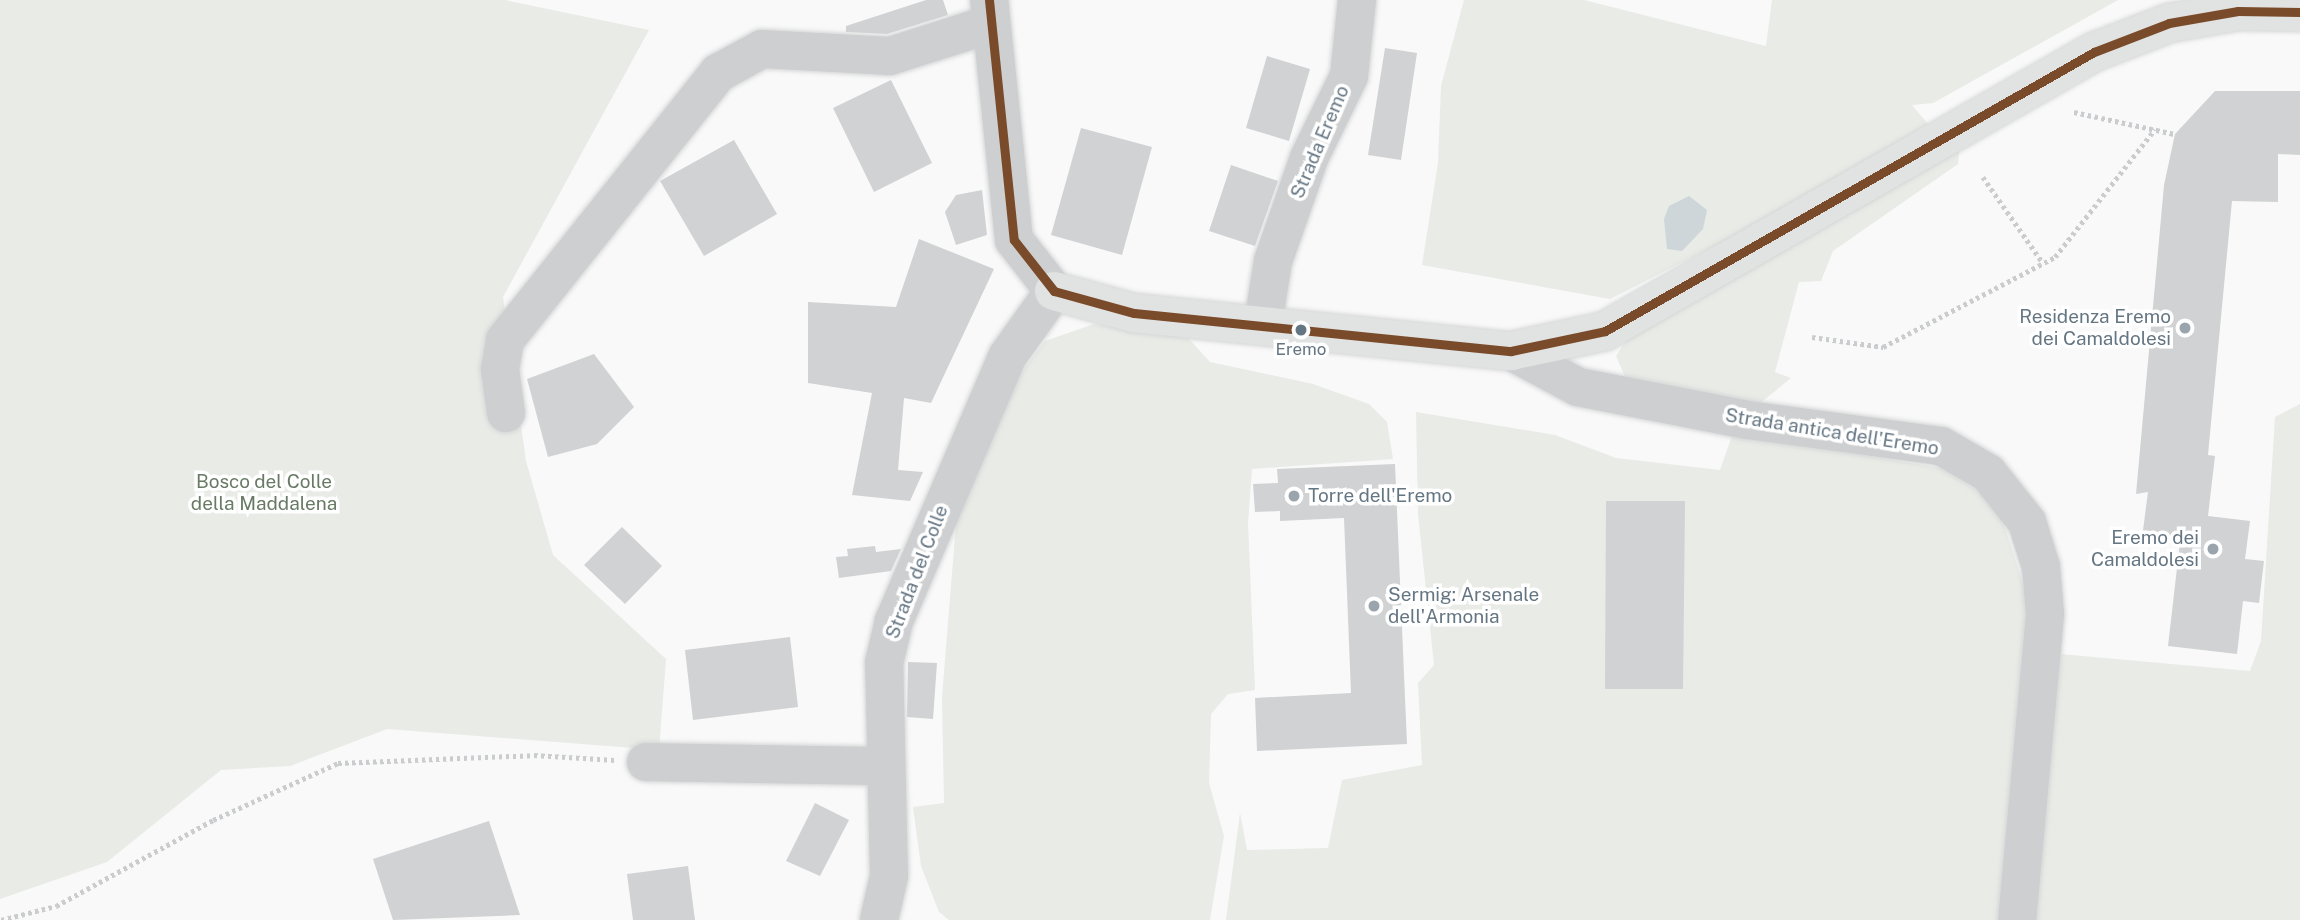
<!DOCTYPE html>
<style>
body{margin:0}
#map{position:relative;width:2300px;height:920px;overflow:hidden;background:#f9f9f9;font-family:"Public Sans",sans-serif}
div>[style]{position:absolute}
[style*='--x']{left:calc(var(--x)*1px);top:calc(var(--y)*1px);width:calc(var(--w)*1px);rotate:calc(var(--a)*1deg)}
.green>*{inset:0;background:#e8ebe6}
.water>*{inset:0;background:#ced6d9}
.building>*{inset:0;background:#d0d2d3}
.path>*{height:4.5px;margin-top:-2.25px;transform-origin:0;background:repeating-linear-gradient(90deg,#cbcccd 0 3.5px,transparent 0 7px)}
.roads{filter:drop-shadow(0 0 2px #d5d6d7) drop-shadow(0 0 2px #d5d6d7)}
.minor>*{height:38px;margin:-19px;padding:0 19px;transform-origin:19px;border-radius:19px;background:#cecfd0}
.major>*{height:38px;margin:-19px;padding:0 19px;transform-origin:19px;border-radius:19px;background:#e1e2e2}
.bus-1>*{height:9px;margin:-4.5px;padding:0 4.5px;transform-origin:4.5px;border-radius:4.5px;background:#7a4b2a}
.dots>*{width:19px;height:19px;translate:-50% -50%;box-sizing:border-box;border:4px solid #fff;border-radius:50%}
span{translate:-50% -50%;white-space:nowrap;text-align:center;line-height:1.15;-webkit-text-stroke:7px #fff;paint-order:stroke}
.bus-label{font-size:17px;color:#657683}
.street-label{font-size:19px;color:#657683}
.poi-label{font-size:19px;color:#657683}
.right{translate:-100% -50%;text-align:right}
.left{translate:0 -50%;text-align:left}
.park-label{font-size:19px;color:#687a64}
</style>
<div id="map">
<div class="green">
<i style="clip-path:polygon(0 0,505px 0,649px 30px,503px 297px,526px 461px,553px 555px,666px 659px,659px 750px,387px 729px,290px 766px,221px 770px,107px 862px,0 899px)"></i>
<i style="clip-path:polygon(1464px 0,1584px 0,1766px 46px,1772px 0,2118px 0,1933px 103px,1912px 105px,1928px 124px,1764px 221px,1610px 299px,1422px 265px,1438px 163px,1441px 86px)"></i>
<i style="clip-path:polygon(1960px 146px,1958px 164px,1833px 251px,1821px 281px,1799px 282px,1775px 372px,1791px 378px,1753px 409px,1630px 388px,1616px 356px,1634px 327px)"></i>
<i style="clip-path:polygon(1094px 324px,1188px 338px,1210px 362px,1313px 384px,1369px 404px,1387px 422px,1393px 459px,1252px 469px,1248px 523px,1255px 690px,1228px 694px,1211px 714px,1209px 783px,1224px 836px,1210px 920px,949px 920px,939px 912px,921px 866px,913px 807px,944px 803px,942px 697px,957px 511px,1000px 401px,1045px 341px)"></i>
<i style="clip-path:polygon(2300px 404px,2300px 920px,1226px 920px,1240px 813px,1247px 850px,1328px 848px,1342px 780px,1422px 765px,1418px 683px,1434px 665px,1418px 514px,1416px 412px,1555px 435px,1616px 458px,1720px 470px,1733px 433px,1940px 468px,1997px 502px,2026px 593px,2027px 651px,2250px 671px,2261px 641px,2275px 417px)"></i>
</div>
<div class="water">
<i style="clip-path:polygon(1689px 196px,1707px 210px,1703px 229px,1682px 251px,1667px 249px,1664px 219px,1669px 206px)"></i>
</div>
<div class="building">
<i style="clip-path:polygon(926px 0,943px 0,948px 15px,887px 34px,846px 32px,846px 26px)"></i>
<i style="clip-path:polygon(1385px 48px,1417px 53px,1401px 160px,1368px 155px)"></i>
<i style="clip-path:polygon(1267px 56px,1310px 69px,1289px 141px,1246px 128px)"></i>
<i style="clip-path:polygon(891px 80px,932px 163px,874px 192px,833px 108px)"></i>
<i style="clip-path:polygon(2215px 91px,2300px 91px,2300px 155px,2278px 154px,2278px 202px,2232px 201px,2208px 455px,2215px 456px,2208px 516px,2250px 521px,2245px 559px,2264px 561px,2259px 603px,2243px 601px,2237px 654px,2168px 646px,2180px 542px,2142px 538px,2148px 492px,2136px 494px,2164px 185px,2175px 134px)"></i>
<i style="clip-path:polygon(1081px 128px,1152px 147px,1122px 255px,1051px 235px)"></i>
<i style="clip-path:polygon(734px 140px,777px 214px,704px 256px,660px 181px)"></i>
<i style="clip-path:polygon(1231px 165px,1278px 181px,1255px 246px,1209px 231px)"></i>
<i style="clip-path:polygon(982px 190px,987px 235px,956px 245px,945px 212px,956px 195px)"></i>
<i style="clip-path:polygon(919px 239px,994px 269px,931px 403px,904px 398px,898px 470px,923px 472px,910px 501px,852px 495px,872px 393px,808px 383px,808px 302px,896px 307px)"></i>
<i style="clip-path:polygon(594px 354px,634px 407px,597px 444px,548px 457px,527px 379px)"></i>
<i style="clip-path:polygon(1395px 464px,1407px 744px,1257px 751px,1255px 698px,1351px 693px,1344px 518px,1280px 521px,1280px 511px,1255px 512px,1253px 484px,1278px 483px,1277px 469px)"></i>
<i style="clip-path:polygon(1606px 501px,1685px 501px,1683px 689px,1605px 689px)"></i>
<i style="clip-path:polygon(622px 527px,662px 566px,625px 604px,584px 565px)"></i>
<i style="clip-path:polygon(875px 546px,876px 552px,901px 549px,891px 571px,839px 578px,836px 557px,848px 556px,847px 549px)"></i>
<i style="clip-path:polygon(790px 637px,798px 707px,693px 720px,685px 650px)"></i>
<i style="clip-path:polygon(908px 662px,937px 663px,933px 719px,907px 717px)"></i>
<i style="clip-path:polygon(815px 803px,849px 820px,820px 876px,786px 861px)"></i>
<i style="clip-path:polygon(489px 821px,520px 915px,393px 920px,373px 859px)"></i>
<i style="clip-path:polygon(688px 866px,695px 920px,633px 920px,627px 874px)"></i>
</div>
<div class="path">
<i style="--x:2074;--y:112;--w:103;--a:12.3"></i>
<i style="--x:1983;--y:177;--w:105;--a:55.1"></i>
<i style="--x:1812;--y:337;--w:72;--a:8"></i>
<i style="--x:1883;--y:347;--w:194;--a:-27.6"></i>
<i style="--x:2055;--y:257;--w:162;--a:-52"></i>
<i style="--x:1;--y:920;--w:57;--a:-14.3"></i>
<i style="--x:56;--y:906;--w:179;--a:-28.7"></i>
<i style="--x:213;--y:820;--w:137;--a:-24.5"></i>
<i style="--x:338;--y:763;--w:196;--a:-2.3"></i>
<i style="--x:534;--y:755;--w:81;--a:3.5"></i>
</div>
<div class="roads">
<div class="minor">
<i style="--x:1263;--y:324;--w:64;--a:-81"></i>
<i style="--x:1273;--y:261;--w:109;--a:-70.7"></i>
<i style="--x:1309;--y:158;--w:91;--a:-64"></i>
<i style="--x:1349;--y:76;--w:76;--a:-84"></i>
<i style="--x:1511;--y:351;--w:76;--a:28.2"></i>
<i style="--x:1578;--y:387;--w:173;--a:11"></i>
<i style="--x:1748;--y:420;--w:195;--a:7.7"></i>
<i style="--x:1941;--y:446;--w:54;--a:29.9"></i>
<i style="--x:1988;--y:473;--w:63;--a:51.5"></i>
<i style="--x:2027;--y:522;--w:47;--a:72.7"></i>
<i style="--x:2041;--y:567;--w:47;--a:85.1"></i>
<i style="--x:2045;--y:614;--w:307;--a:95.2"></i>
<i style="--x:506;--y:413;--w:44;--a:-97.8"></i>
<i style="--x:500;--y:369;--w:29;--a:-80"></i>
<i style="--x:505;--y:340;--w:342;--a:-51.4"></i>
<i style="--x:718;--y:73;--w:50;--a:-28.6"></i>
<i style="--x:762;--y:49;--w:128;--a:3.1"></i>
<i style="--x:890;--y:56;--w:106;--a:-17.6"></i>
<i style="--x:646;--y:762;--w:240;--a:1"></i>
<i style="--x:879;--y:920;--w:45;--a:-77.2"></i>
<i style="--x:889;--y:876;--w:213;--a:-91.3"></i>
<i style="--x:884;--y:663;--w:43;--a:-76.6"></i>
<i style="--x:894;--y:621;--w:287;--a:-66.8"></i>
<i style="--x:1007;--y:357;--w:81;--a:-54.5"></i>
<i style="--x:1054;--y:291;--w:65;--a:-128.1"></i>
<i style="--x:1014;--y:240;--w:241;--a:-95.9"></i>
</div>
<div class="major">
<i style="--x:1054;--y:291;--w:83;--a:15.4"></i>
<i style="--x:1134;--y:313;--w:379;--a:5.8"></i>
<i style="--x:1511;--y:351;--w:96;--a:-12"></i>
<i style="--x:1605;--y:331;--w:563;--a:-29.71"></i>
<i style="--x:2094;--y:52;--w:80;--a:-21.1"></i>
<i style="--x:2169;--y:23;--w:70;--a:-9.9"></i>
<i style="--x:2238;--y:11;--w:62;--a:0.9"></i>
</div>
</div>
<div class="bus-1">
<i style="--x:989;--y:0;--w:241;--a:84.1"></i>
<i style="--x:1014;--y:240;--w:65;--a:51.9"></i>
<i style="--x:1054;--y:291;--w:83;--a:15.4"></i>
<i style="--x:1134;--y:313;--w:379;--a:5.8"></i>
<i style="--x:1511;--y:351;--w:96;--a:-12"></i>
<i style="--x:1605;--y:331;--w:563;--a:-29.71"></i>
<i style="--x:2094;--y:52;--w:80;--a:-21.1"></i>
<i style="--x:2169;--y:23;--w:70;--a:-9.9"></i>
<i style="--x:2238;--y:11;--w:62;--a:0.9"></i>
</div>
<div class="dots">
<i style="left:2185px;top:328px;background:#99a4ac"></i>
<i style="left:1301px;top:330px;background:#657683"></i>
<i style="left:1294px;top:496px;background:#99a4ac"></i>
<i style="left:2213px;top:549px;background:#99a4ac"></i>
<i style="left:1374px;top:606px;background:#99a4ac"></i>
</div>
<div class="bus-label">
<span style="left:1301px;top:350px">Eremo</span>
</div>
<div class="street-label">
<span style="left:1320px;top:142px;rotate:-67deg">Strada Eremo</span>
<span style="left:1832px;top:432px;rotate:9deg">Strada antica dell'Eremo</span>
<span style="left:917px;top:572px;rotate:-69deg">Strada del Colle</span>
</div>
<div class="poi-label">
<span class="right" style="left:2171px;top:328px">Residenza Eremo<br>dei Camaldolesi</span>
<span class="left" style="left:1308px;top:496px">Torre dell'Eremo</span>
<span class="right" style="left:2199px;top:549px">Eremo dei<br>Camaldolesi</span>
<span class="left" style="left:1388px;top:606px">Sermig: Arsenale<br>dell'Armonia</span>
</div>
<div class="park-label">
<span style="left:264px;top:493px">Bosco del Colle<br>della Maddalena</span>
</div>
</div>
